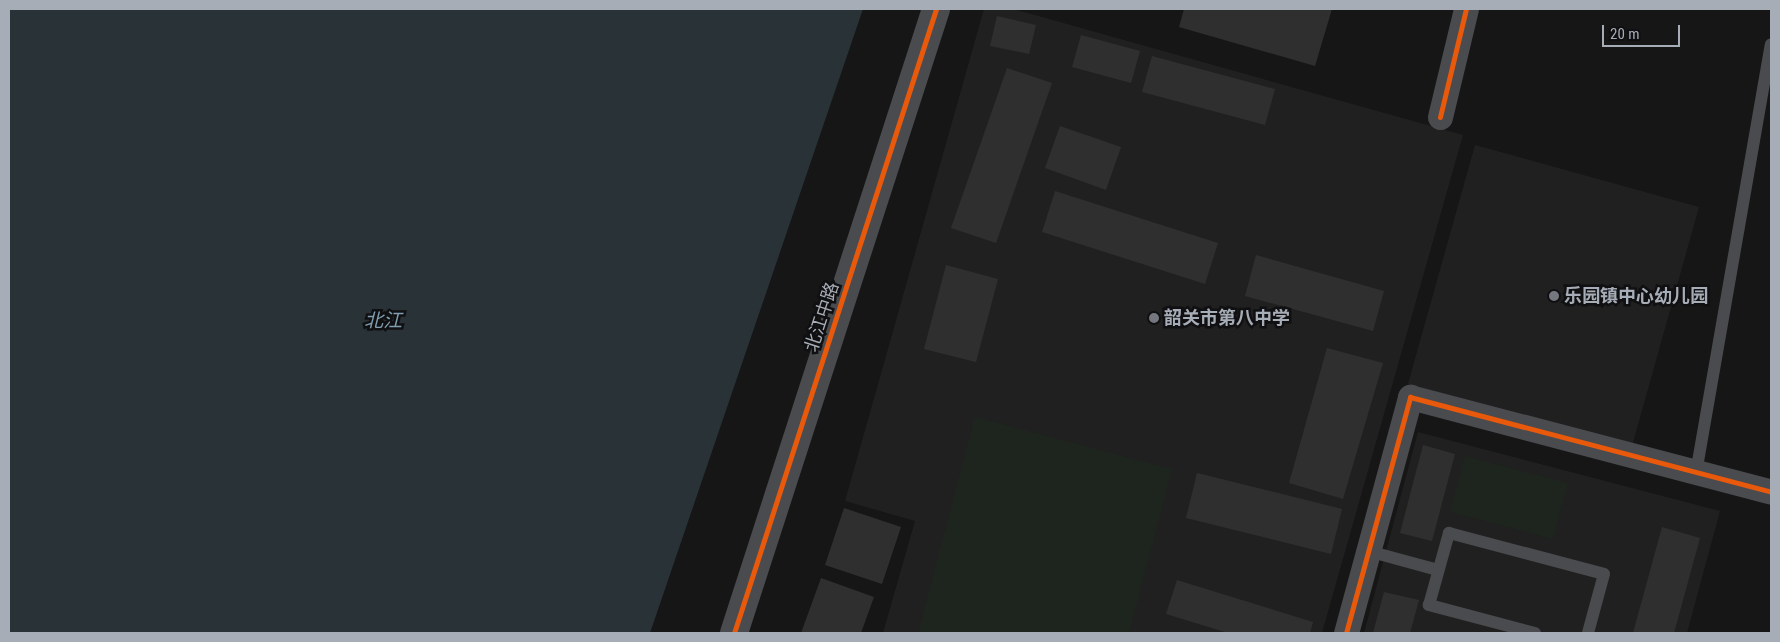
<!DOCTYPE html>
<meta charset="utf-8">
<style>
body{margin:0}
#map{position:relative;width:1780px;height:642px;overflow:hidden;background:#161616;font-family:"Roboto Condensed","Noto Sans SC",sans-serif}
div>[style]{position:absolute}
[style*='--x']{left:calc(var(--x)*1px);top:calc(var(--y)*1px);width:calc(var(--w)*1px);rotate:calc(var(--a)*1deg)}
.built>*{inset:0;background:#202021}
.green>*{inset:0;background:#1e241e}
.water>*{inset:0;background:#293237}
.building>*{inset:0;background:#2f2f2f}
.service>*{height:12px;margin:-6px;padding:0 6px;transform-origin:6px;border-radius:6px;background:#4a4b4e}
.minor>*{height:25px;margin:-12.5px;padding:0 12.5px;transform-origin:12.5px;border-radius:12.5px;background:#4a4b4e}
.tertiary>*{height:28px;margin:-14px;padding:0 14px;transform-origin:14px;border-radius:14px;background:#4a4b4e}
.cycleway>*{height:5px;margin:-2.5px;padding:0 2.5px;transform-origin:2.5px;border-radius:2.5px;background:#e8590c}
.dots>*{width:14px;height:14px;translate:-50% -50%;box-sizing:border-box;border:2px solid #101012;border-radius:50%}
span{translate:-50% -50%;white-space:nowrap;text-align:center;line-height:1.15;-webkit-text-stroke:5px #101012;paint-order:stroke}
.poi-label{font-size:18px;color:#a7adb6;font-weight:700}
.left{translate:0 -50%;text-align:left}
.street-label{font-size:18px;color:#a7adb6}
.water-label{font-size:19px;color:#7f9db0;font-style:italic}
.frame{position:absolute;inset:0;border:10px solid #a7adb6;pointer-events:none}
.scale{position:absolute;left:1602px;top:25px;width:78px;height:22px;box-sizing:border-box;border:2px solid #a7adb6;border-top:0;padding-left:6px;font-size:15px;line-height:18px;white-space:nowrap;color:#a7adb6;-webkit-text-stroke:4px #101012;paint-order:stroke}
</style>
<div id="map">
<div class="built">
<i style="clip-path:polygon(984px 9px,1013px 9px,1463px 135px,1322px 633px,883px 633px,915px 521px,845px 501px)"></i>
<i style="clip-path:polygon(1475px 145px,1699px 207px,1632px 446px,1408px 384px)"></i>
<i style="clip-path:polygon(1418px 432px,1720px 511px,1687px 633px,1364px 633px)"></i>
</div>
<div class="green">
<i style="clip-path:polygon(975px 417px,1172px 469px,1129px 633px,918px 633px)"></i>
<i style="clip-path:polygon(1465px 456px,1568px 483px,1553px 539px,1450px 512px)"></i>
</div>
<div class="water">
<i style="clip-path:polygon(9px 9px,863px 9px,650px 633px,9px 633px)"></i>
</div>
<div class="building">
<i style="clip-path:polygon(1184px 9px,1332px 9px,1315px 66px,1179px 27px)"></i>
<i style="clip-path:polygon(997px 16px,1036px 25px,1029px 54px,990px 46px)"></i>
<i style="clip-path:polygon(1081px 35px,1140px 51px,1131px 83px,1072px 67px)"></i>
<i style="clip-path:polygon(1152px 56px,1275px 89px,1265px 125px,1142px 92px)"></i>
<i style="clip-path:polygon(1007px 68px,1052px 83px,996px 243px,951px 228px)"></i>
<i style="clip-path:polygon(1060px 126px,1121px 147px,1106px 190px,1045px 168px)"></i>
<i style="clip-path:polygon(1055px 191px,1218px 243px,1205px 284px,1042px 232px)"></i>
<i style="clip-path:polygon(1256px 255px,1384px 291px,1373px 331px,1245px 296px)"></i>
<i style="clip-path:polygon(946px 265px,998px 279px,976px 362px,924px 349px)"></i>
<i style="clip-path:polygon(1327px 348px,1383px 363px,1343px 499px,1289px 483px)"></i>
<i style="clip-path:polygon(1423px 445px,1455px 454px,1432px 541px,1400px 533px)"></i>
<i style="clip-path:polygon(1197px 473px,1342px 509px,1331px 554px,1186px 518px)"></i>
<i style="clip-path:polygon(844px 508px,901px 527px,882px 584px,825px 565px)"></i>
<i style="clip-path:polygon(1662px 527px,1700px 538px,1674px 633px,1633px 633px)"></i>
<i style="clip-path:polygon(821px 578px,874px 597px,861px 633px,801px 633px)"></i>
<i style="clip-path:polygon(1177px 580px,1313px 622px,1310px 633px,1228px 633px,1166px 614px)"></i>
<i style="clip-path:polygon(1384px 592px,1419px 600px,1410px 633px,1373px 633px)"></i>
</div>
<div class="service">
<i style="--x:1696;--y:473;--w:435;--a:-80.1"></i>
<i style="--x:1368;--y:551;--w:73;--a:15.2"></i>
<i style="--x:1535;--y:633;--w:110;--a:-165.2"></i>
<i style="--x:1429;--y:605;--w:75;--a:-74.5"></i>
<i style="--x:1449;--y:533;--w:160;--a:14.8"></i>
<i style="--x:1604;--y:574;--w:61;--a:105.2"></i>
</div>
<div class="minor">
<i style="--x:1440;--y:117;--w:111;--a:-76.5"></i>
<i style="--x:1346;--y:633;--w:245;--a:-74.8"></i>
<i style="--x:1410;--y:397;--w:373;--a:14.7"></i>
</div>
<div class="tertiary">
<i style="--x:734;--y:633;--w:656;--a:-72.06"></i>
</div>
<div class="cycleway">
<i style="--x:1440;--y:117;--w:111;--a:-76.5"></i>
<i style="--x:734;--y:633;--w:656;--a:-72.06"></i>
<i style="--x:1346;--y:633;--w:245;--a:-74.8"></i>
<i style="--x:1410;--y:397;--w:373;--a:14.7"></i>
</div>
<div class="dots">
<i style="left:1554px;top:296px;background:#74787e"></i>
<i style="left:1154px;top:318px;background:#74787e"></i>
</div>
<div class="poi-label">
<span class="left" style="left:1564px;top:296px">乐园镇中心幼儿园</span>
<span class="left" style="left:1164px;top:318px">韶关市第八中学</span>
</div>
<div class="street-label">
<span style="left:822px;top:317px;rotate:-72deg">北江中路</span>
</div>
<div class="water-label">
<span style="left:383px;top:321px">北江</span>
</div>
<div class="frame"></div>
<div class="scale">20 m</div>
</div>
